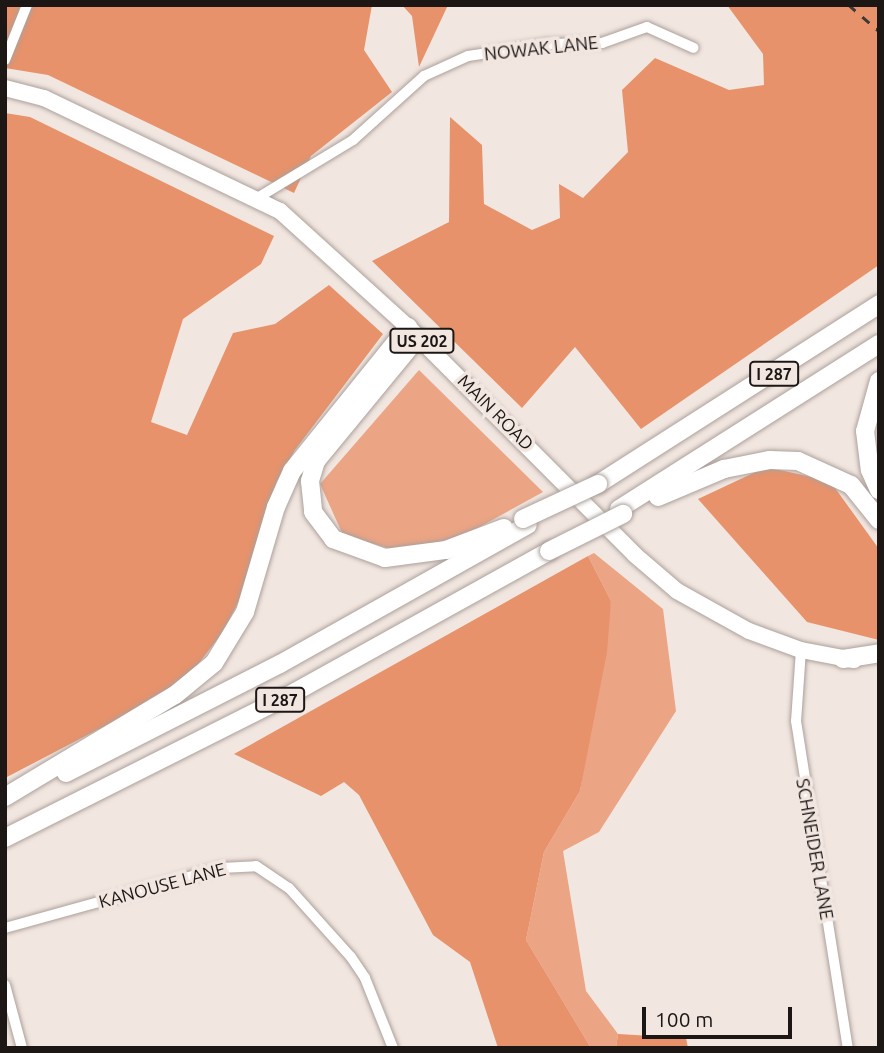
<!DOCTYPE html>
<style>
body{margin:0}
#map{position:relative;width:884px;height:1053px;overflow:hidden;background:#f2e6e0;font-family:Ubuntu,sans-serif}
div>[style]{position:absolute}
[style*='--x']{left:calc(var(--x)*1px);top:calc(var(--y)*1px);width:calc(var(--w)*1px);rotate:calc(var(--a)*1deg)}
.green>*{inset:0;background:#eba484}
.forest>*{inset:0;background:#e7926b}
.roads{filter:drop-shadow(0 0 2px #aca09b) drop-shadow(0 0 2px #aca09b)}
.street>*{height:10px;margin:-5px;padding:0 5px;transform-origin:5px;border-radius:5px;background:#fff}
.primary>*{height:16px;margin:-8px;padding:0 8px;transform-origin:8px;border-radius:8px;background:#fff}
.highway>*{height:18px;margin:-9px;padding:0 9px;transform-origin:9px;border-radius:9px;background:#fff}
.rail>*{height:2.5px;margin-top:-1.25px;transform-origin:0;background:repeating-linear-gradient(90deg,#3f3936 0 9px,transparent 0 18px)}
.bridges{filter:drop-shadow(0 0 2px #aca09b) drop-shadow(0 0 2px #aca09b)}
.highway-bridge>*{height:18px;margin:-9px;padding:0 9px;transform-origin:9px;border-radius:9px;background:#fff}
span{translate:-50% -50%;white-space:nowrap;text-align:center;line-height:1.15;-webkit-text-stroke:7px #f2e6e0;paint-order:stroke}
.shield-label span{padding:2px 5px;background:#f2e6e0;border:2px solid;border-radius:5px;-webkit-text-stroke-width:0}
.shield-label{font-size:16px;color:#1c1715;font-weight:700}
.street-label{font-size:18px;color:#1c1715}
.frame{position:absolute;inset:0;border:7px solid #1c1715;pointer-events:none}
.scale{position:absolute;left:642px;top:1007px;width:150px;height:32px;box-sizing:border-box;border:4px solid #1c1715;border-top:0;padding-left:9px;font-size:21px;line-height:24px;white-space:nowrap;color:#1c1715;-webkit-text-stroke:5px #f2e6e0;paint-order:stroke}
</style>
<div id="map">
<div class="green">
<i style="clip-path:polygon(419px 370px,543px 492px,454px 541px,398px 551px,343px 535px,320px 484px)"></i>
<i style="clip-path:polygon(594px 553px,663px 609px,676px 711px,599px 832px,563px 851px,586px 991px,618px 1034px,616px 1048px,591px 1048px,526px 940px,544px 852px,580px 791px,611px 601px,588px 556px)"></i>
</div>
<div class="forest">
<i style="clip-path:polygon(5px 5px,372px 5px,364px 50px,392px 92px,311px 156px,294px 193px,48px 75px,5px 68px)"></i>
<i style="clip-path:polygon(402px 5px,448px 5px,419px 67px,412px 16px)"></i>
<i style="clip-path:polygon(727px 5px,879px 5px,879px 265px,641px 429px,575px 347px,522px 408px,372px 261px,449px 222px,450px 117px,482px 145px,484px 204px,532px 230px,560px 218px,559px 184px,583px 198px,628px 152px,622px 90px,655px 58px,729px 90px,764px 85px,763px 54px)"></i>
<i style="clip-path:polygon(5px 113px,30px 117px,274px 236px,261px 264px,183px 319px,151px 422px,187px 435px,233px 333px,275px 324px,329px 285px,383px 334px,295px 450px,277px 481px,242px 595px,223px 632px,196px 667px,170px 692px,5px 778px)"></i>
<i style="clip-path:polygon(766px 467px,830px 481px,879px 549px,879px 640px,807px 622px,698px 499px)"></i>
<i style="clip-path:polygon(588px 556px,611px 601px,607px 652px,580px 791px,544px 852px,526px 940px,591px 1048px,498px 1048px,470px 962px,433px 935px,359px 795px,344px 782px,321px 796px,234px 754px)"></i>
<i style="clip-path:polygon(618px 1034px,686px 1038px,688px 1048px,616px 1048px)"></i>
</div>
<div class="roads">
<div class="street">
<i style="--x:5;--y:60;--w:59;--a:-68.2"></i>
<i style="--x:259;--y:197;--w:110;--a:-31.2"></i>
<i style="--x:353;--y:140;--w:96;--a:-42"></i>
<i style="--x:424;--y:76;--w:48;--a:-24.4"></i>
<i style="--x:468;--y:56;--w:81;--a:-8.5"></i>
<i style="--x:548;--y:44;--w:54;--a:-1.1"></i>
<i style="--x:602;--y:43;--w:48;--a:-19.6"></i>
<i style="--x:647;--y:27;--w:51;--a:24.1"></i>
<i style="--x:801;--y:650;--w:71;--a:94"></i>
<i style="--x:796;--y:721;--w:331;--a:81"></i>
<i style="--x:5;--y:928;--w:224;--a:-15.5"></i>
<i style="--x:221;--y:868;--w:35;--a:-3"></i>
<i style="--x:256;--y:866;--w:40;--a:34"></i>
<i style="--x:289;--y:888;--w:93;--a:48.1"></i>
<i style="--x:351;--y:957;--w:25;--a:56"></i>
<i style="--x:365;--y:978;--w:75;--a:68.2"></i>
<i style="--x:5;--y:985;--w:65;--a:74.9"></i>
</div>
<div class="primary">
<i style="--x:5;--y:88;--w:40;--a:14.4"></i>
<i style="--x:44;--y:98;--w:262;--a:25.6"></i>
<i style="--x:280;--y:211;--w:173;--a:42.2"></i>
<i style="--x:408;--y:327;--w:322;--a:45.1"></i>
<i style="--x:635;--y:555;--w:55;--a:40.6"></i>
<i style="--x:677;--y:591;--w:82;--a:29.1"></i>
<i style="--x:749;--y:631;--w:55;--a:20.1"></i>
<i style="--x:801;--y:650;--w:54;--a:10.7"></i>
</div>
<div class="highway">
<i style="--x:418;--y:337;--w:161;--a:129.4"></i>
<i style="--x:316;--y:461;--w:21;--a:107"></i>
<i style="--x:310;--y:481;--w:31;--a:84"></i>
<i style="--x:313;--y:512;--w:34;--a:53"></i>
<i style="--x:333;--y:539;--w:55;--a:20.1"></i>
<i style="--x:385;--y:558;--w:62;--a:-7.5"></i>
<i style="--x:446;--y:550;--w:62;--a:-20.8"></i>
<i style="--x:879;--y:381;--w:52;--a:105.6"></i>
<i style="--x:865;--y:431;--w:39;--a:83"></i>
<i style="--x:870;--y:470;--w:22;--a:66"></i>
<i style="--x:598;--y:484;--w:334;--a:-32.6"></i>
<i style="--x:658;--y:497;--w:72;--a:-23"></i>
<i style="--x:724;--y:469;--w:47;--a:-11.1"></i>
<i style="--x:770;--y:460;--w:28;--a:2"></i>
<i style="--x:798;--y:461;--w:58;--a:24.4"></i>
<i style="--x:851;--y:485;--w:45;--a:51.3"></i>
<i style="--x:619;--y:509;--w:308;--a:-32.4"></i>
<i style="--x:843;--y:659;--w:36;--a:-9"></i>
<i style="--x:66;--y:773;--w:240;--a:-27"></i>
<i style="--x:280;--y:664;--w:284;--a:-29.3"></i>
<i style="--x:5;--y:797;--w:198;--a:-31"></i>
<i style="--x:175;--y:695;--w:50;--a:-39.4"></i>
<i style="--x:214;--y:663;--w:60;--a:-58.7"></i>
<i style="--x:245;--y:612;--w:109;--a:-73.6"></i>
<i style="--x:276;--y:507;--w:39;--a:-66"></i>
<i style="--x:292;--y:471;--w:185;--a:-51.1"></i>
<i style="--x:5;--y:838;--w:325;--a:-26.7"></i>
<i style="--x:295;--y:692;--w:291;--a:-29"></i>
</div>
</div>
<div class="rail">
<i style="--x:849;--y:5;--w:40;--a:41"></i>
</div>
<div class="bridges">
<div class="highway-bridge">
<i style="--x:523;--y:519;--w:83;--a:-25"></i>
<i style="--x:549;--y:551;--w:83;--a:-26.6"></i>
</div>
</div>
<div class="shield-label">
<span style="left:422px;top:341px">US 202</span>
<span style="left:774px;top:374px">I 287</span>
<span style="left:280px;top:700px">I 287</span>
</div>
<div class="street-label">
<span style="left:541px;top:48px;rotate:-6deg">NOWAK LANE</span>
<span style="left:496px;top:412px;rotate:45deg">MAIN ROAD</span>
<span style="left:815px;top:849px;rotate:80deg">SCHNEIDER LANE</span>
<span style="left:162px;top:885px;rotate:-15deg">KANOUSE LANE</span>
</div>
<div class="frame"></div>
<div class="scale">100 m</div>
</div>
